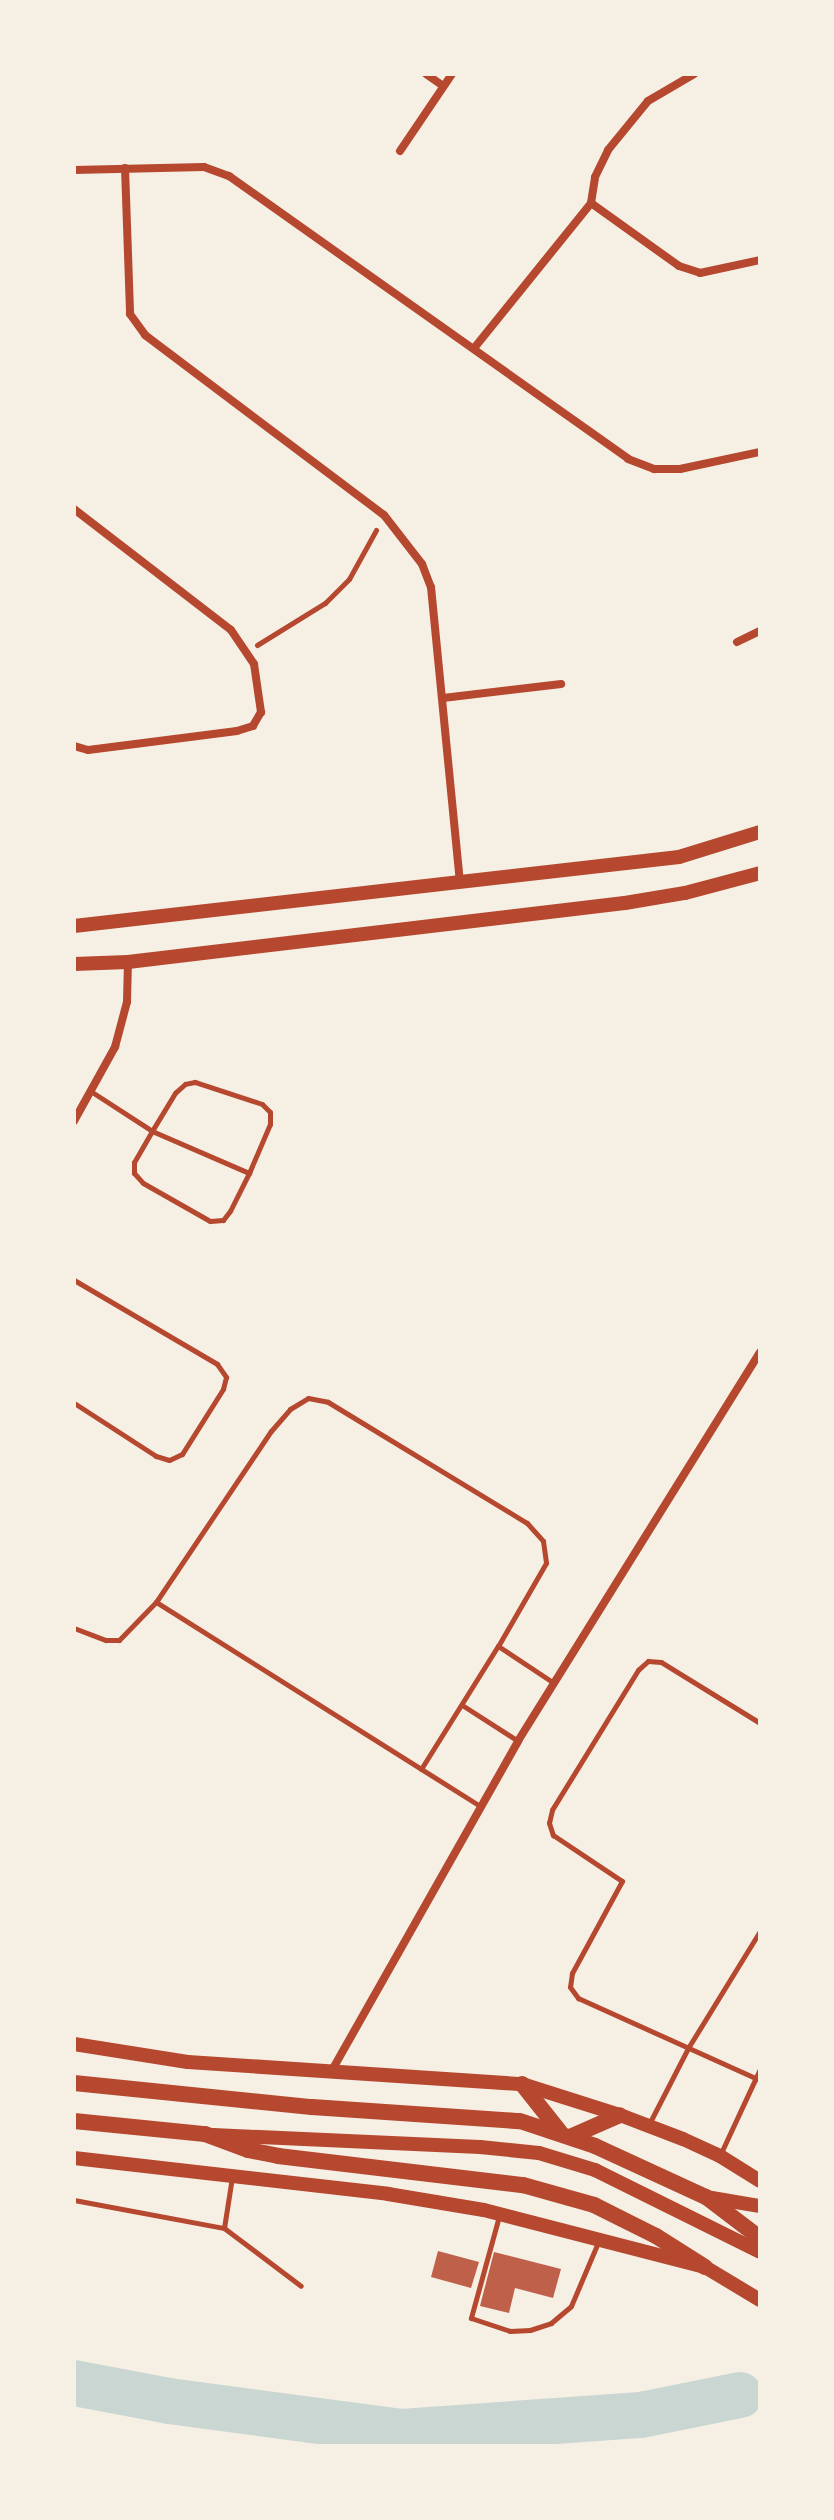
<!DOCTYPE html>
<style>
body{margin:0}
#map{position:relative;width:834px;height:2520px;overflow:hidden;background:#f6efe4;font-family:"DM Sans",sans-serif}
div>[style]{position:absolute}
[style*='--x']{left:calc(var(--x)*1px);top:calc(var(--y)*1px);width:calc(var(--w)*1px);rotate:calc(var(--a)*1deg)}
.river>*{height:46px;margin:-23px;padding:0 23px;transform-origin:23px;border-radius:23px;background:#c9d6d2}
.building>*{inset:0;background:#bf614a}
.path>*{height:5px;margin:-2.5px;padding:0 2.5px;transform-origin:2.5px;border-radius:2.5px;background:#b5482f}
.service>*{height:5px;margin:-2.5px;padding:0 2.5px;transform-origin:2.5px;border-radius:2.5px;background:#b5482f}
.minor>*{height:8px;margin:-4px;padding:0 4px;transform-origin:4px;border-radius:4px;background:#b5482f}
.tertiary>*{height:14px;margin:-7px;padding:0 7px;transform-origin:7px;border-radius:7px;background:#b5482f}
.secondary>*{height:14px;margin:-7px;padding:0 7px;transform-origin:7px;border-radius:7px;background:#b5482f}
.primary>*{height:16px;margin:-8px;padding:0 8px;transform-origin:8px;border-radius:8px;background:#b5482f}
span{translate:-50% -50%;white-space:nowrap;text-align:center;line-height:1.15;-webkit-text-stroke:6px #f6efe4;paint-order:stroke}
.frame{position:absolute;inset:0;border:76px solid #f6efe4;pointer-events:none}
</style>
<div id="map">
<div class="river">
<i style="--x:74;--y:2383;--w:97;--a:10.7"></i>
<i style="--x:169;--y:2401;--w:235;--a:7.6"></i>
<i style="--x:402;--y:2432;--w:240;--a:-4.1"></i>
<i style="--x:641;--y:2415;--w:101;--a:-11.4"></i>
</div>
<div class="building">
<i style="clip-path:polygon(438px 2251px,479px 2262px,471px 2288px,431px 2277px)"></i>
<i style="clip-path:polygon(494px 2252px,561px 2269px,553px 2298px,515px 2288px,509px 2313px,480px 2306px)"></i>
</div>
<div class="path">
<i style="--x:257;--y:645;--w:80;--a:-31.7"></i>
<i style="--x:325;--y:603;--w:34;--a:-45"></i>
<i style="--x:349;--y:579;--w:56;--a:-61.1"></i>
</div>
<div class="service">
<i style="--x:92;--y:1092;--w:72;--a:33"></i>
<i style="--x:152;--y:1131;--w:106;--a:23.4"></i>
<i style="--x:249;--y:1173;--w:53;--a:-66.8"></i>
<i style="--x:270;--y:1124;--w:12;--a:-90"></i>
<i style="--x:270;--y:1112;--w:11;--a:-135"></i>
<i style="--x:262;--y:1104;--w:71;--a:-161.8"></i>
<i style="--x:195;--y:1082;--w:10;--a:169"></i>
<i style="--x:185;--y:1084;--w:13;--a:138"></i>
<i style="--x:175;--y:1093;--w:44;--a:121.2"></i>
<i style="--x:152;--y:1131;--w:36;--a:120"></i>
<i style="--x:134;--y:1162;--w:11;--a:90"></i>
<i style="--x:134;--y:1173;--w:13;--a:48"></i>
<i style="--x:143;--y:1183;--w:77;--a:29.6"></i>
<i style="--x:210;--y:1221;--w:13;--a:-4"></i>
<i style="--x:223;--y:1220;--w:11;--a:-52"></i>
<i style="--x:230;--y:1211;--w:42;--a:-63.4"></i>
<i style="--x:74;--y:1280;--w:166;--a:30.4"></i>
<i style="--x:217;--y:1364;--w:16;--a:55"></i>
<i style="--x:226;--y:1377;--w:12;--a:104"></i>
<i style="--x:223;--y:1389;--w:77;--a:122.2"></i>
<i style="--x:182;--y:1454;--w:14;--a:155"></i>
<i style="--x:169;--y:1460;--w:14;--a:-163"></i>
<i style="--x:156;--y:1456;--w:98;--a:-147.1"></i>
<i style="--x:74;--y:1628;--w:34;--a:21"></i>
<i style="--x:106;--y:1640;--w:13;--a:0"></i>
<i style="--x:119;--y:1640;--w:53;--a:-45.8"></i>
<i style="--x:462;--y:1705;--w:67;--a:32.7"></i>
<i style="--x:760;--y:1723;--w:116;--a:-148.4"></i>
<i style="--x:661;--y:1662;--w:13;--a:-176"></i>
<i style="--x:648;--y:1661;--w:13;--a:138"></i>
<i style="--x:638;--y:1670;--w:164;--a:121.6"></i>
<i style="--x:552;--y:1810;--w:13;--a:103"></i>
<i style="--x:549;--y:1823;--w:13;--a:72"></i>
<i style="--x:553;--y:1835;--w:83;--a:33.7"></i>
<i style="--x:622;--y:1881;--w:105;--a:118.5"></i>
<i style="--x:572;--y:1973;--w:14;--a:98"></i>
<i style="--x:570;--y:1987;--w:14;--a:54"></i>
<i style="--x:578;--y:1998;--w:200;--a:24.3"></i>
<i style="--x:421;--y:1769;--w:145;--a:-58"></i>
<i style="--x:480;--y:1806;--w:383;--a:-147.8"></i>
<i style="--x:156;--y:1602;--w:206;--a:-56.1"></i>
<i style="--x:271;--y:1431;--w:29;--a:-49"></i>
<i style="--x:290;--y:1409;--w:21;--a:-31"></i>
<i style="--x:308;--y:1398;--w:20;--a:11"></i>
<i style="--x:328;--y:1402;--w:233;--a:31.3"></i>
<i style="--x:527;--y:1523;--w:24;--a:48"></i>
<i style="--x:543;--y:1541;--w:22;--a:82"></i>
<i style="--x:546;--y:1563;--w:96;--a:120"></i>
<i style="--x:498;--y:1646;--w:67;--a:33.5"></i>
<i style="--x:649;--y:2124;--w:85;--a:-62.8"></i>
<i style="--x:688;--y:2048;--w:137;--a:-58.4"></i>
<i style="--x:720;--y:2155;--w:95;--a:-65.1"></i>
<i style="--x:74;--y:2200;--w:153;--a:10.6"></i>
<i style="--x:224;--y:2228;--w:96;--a:37"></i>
<i style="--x:499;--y:2216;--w:106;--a:105.4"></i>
<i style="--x:471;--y:2318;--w:41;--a:18.4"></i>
<i style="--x:510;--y:2331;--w:20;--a:-3"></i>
<i style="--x:530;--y:2330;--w:22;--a:-18"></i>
<i style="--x:551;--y:2323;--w:26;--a:-40"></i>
<i style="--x:571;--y:2306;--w:72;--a:-67"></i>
<i style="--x:224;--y:2228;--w:52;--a:-81.1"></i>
</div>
<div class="minor">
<i style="--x:426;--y:74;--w:21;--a:35"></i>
<i style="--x:400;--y:151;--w:93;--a:-56"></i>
<i style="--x:125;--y:168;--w:146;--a:88"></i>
<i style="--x:130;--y:314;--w:26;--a:54"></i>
<i style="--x:145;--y:335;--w:299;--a:37"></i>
<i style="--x:384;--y:515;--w:62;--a:52.2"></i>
<i style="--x:422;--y:564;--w:25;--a:69"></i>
<i style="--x:431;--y:587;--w:297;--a:84.4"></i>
<i style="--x:74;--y:170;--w:130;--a:-1.3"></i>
<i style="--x:204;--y:167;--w:27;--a:20"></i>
<i style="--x:229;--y:176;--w:489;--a:35.3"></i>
<i style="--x:628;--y:459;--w:28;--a:21"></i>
<i style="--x:654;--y:469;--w:26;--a:0"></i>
<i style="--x:680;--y:469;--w:82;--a:-12"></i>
<i style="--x:591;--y:203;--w:108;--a:35.6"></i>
<i style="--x:679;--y:266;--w:22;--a:18"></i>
<i style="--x:700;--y:273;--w:61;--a:-12.2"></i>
<i style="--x:475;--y:347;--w:185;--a:-51.1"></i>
<i style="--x:591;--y:203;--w:26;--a:-81"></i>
<i style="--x:595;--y:177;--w:30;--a:-64"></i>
<i style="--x:608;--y:150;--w:63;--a:-50.8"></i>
<i style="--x:648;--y:101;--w:53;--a:-30.4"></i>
<i style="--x:74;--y:509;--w:198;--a:37.6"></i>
<i style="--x:231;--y:630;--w:41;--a:55.9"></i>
<i style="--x:254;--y:664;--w:49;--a:81.7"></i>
<i style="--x:261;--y:712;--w:16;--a:120"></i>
<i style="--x:253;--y:726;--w:17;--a:163"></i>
<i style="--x:237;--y:731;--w:150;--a:172.7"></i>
<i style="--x:88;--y:750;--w:15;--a:-164"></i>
<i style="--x:737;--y:642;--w:25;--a:-26"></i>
<i style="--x:443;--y:698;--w:119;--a:-6.8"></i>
<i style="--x:74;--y:1121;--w:85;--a:-61"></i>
<i style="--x:115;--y:1047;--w:47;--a:-75.1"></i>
<i style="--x:127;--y:1002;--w:40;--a:-88.6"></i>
<i style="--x:331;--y:2072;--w:380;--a:-60.5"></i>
<i style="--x:518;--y:1741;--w:458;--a:-58.1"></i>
</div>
<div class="tertiary">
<i style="--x:74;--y:926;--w:609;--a:-6.51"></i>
<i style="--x:679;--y:857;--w:85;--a:-17.2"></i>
<i style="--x:74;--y:964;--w:54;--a:-2.1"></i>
<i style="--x:128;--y:962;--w:500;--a:-6.77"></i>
<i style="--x:625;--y:903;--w:61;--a:-9.5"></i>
<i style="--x:685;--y:893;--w:78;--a:-14.9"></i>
<i style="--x:74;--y:2044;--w:115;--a:9"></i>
<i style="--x:188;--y:2062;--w:335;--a:3.8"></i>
<i style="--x:522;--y:2084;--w:103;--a:17.6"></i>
<i style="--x:620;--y:2115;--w:67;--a:20.9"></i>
<i style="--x:683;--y:2139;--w:41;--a:24.7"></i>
<i style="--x:720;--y:2156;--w:47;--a:32"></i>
<i style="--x:213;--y:2135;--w:267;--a:2.6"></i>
<i style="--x:480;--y:2147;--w:59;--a:5.8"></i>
<i style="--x:539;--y:2153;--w:59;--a:16.9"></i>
<i style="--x:595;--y:2170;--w:184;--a:26.4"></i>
<i style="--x:706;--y:2197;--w:55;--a:9.5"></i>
</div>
<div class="secondary">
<i style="--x:74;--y:2158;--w:316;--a:6.5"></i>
<i style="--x:388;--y:2194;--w:97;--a:9.5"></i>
<i style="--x:484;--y:2210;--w:228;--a:14.5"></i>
<i style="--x:705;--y:2267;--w:64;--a:31"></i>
</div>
<div class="primary">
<i style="--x:74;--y:2083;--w:239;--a:5.8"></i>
<i style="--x:312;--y:2107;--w:208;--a:3.9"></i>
<i style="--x:520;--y:2121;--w:79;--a:18.4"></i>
<i style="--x:595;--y:2146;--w:122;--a:24.7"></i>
<i style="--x:706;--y:2197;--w:68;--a:37.2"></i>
<i style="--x:522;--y:2084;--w:61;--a:51.6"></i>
<i style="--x:74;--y:2121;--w:132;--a:5.7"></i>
<i style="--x:205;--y:2134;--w:46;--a:20.4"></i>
<i style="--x:248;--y:2150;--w:31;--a:11"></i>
<i style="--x:278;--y:2156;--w:247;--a:6.8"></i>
<i style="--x:523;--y:2185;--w:74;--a:15.7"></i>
<i style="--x:594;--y:2205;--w:69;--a:26.6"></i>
<i style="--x:656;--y:2236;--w:58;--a:32.3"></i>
<i style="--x:572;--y:2136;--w:52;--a:-23.6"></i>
</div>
<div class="frame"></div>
</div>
